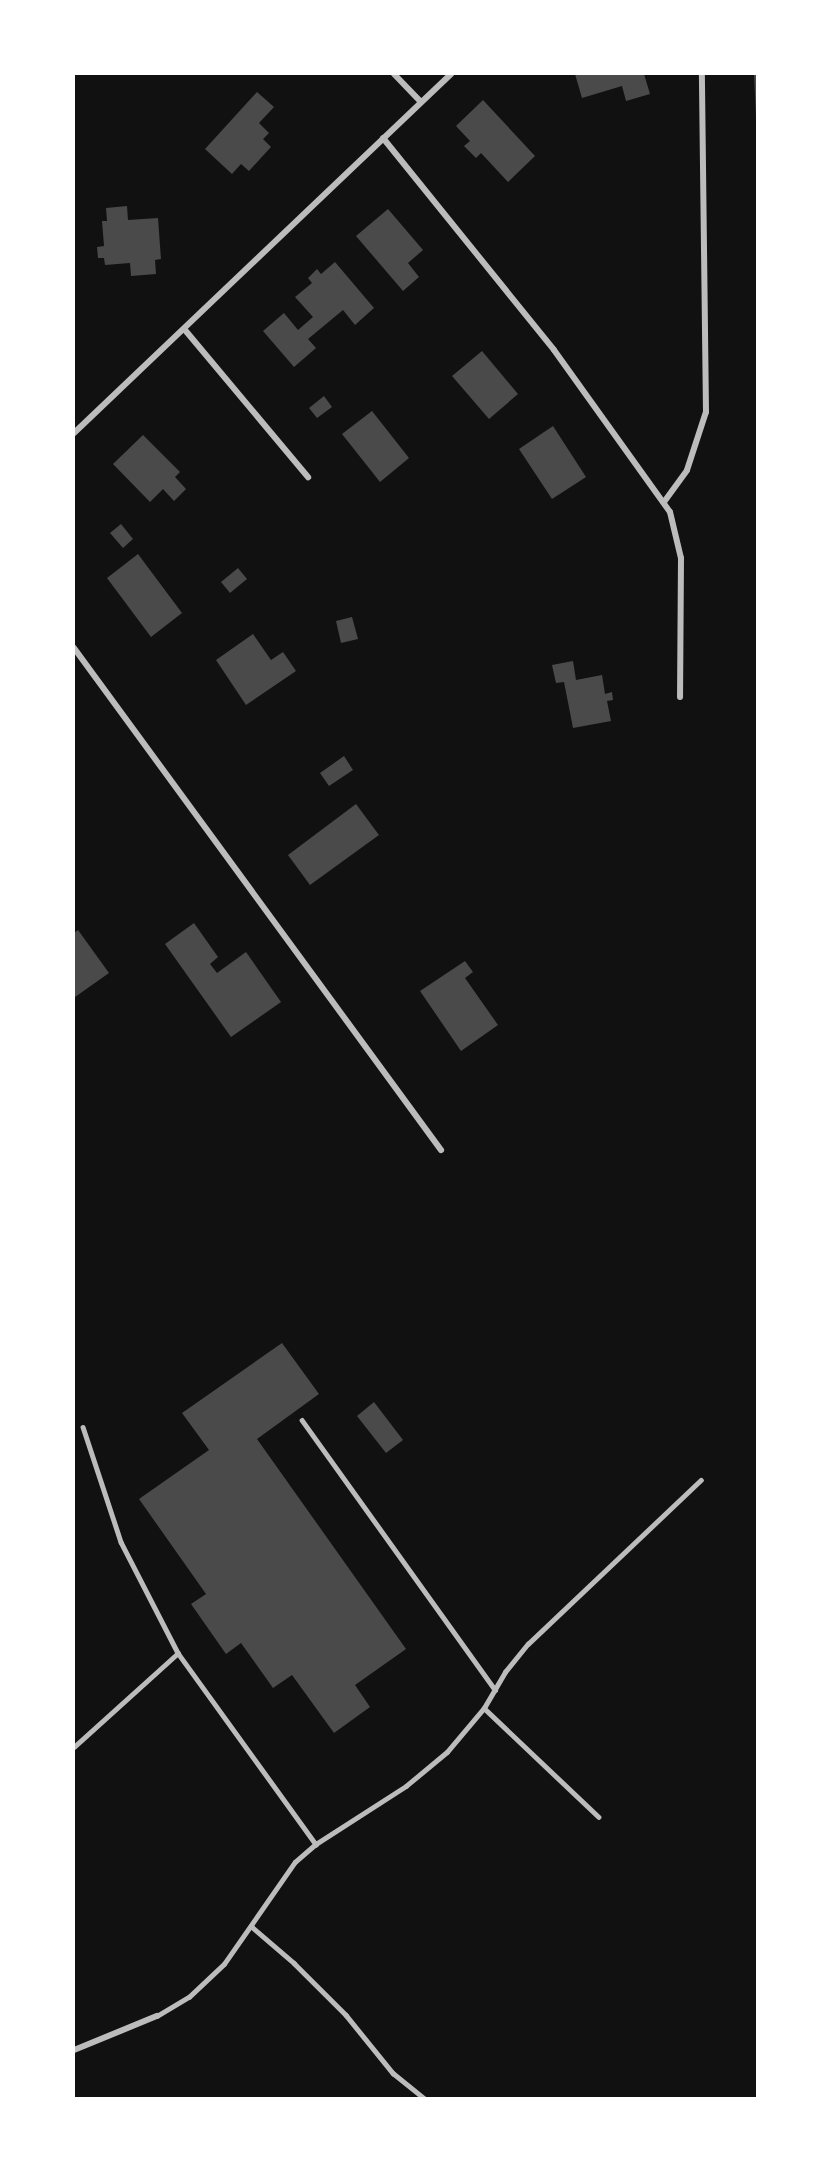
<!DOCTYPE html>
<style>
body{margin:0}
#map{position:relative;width:831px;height:2172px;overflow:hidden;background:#111;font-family:Montserrat,sans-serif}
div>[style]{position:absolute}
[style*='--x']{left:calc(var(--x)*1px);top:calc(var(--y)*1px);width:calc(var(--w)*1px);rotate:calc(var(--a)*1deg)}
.building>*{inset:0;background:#4a4a4a}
.service>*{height:4.5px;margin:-2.25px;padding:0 2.25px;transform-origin:2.25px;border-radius:2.25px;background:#bcbcbc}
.minor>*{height:6px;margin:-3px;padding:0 3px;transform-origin:3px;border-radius:3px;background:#bcbcbc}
span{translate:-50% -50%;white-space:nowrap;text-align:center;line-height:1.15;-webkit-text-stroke:5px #fff;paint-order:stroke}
.frame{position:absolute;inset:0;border:75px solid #fff;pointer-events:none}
</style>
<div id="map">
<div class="building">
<i style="clip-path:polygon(575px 74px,644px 74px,650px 94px,626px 101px,622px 86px,582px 98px)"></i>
<i style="clip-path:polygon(754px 74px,758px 74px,758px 117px,756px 117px)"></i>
<i style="clip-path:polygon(257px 92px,274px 107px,259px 123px,269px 133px,263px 139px,271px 147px,249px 171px,241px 164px,232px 174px,205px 149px)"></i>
<i style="clip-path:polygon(483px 100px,535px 156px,508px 182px,481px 153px,476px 158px,464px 146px,470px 141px,456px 126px)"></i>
<i style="clip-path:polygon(127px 206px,128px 220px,158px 218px,161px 259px,155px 260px,156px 274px,131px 276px,130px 263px,105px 265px,104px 258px,98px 258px,97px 247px,104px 246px,102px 221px,107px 221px,106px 208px)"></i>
<i style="clip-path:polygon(388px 209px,423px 250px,408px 263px,419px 277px,403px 291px,356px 236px)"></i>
<i style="clip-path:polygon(335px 262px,374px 308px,355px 325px,343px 310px,308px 339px,316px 348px,294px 367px,263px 331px,284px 313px,298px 330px,313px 317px,295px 297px,312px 283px,308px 278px,317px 269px,321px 274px)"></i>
<i style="clip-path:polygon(482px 351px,518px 394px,489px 419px,452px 376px)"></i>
<i style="clip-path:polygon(324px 396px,332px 407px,317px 418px,309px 408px)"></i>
<i style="clip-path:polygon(372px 411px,409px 458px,380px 482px,342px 434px)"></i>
<i style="clip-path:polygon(553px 426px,586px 477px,552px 499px,519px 449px)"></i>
<i style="clip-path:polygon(143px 435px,180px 472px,175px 477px,186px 489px,174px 501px,163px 489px,150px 502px,113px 464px)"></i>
<i style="clip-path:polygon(121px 524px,133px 539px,123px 548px,110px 533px)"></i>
<i style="clip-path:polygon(138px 554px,182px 613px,151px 637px,107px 578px)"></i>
<i style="clip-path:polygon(238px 568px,247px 579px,230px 593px,221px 582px)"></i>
<i style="clip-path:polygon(352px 617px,358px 639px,341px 643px,336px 621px)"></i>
<i style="clip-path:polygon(253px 634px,271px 660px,283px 652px,296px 671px,246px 705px,216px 660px)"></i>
<i style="clip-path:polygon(573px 661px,576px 680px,602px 675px,605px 694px,612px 692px,613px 700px,607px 701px,611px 721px,573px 728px,564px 682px,556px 683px,552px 665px)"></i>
<i style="clip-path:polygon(344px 756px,353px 770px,329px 786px,320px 773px)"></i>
<i style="clip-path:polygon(356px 804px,379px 835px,310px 885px,288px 855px)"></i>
<i style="clip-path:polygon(194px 923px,218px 957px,210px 964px,217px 973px,246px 952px,281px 1002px,231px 1037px,165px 944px)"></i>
<i style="clip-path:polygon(78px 930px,109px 973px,75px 997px,74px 933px)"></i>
<i style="clip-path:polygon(465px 961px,473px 972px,465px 978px,498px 1025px,461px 1051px,420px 991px)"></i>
<i style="clip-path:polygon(282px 1343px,319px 1394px,257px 1439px,406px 1649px,355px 1685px,370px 1707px,334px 1733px,292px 1675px,273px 1688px,241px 1643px,226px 1654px,191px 1604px,206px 1594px,139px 1499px,209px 1450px,182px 1413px)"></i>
<i style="clip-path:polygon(374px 1402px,403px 1440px,386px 1453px,357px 1416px)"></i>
</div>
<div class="service">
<i style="--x:302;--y:1420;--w:332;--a:54.4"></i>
<i style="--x:83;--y:1427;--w:121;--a:71.7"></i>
<i style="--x:121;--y:1542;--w:125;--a:62.8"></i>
<i style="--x:178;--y:1653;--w:236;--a:54.2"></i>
<i style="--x:484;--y:1708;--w:158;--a:43.5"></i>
<i style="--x:74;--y:1747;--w:140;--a:-42.1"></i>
<i style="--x:251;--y:1926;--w:57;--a:40.7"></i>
<i style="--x:294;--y:1963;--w:74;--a:45"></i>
<i style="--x:346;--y:2015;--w:75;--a:51"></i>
<i style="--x:393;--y:2073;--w:40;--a:39"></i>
<i style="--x:157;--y:2016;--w:37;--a:-31"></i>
<i style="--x:189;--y:1997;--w:48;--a:-43.3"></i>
<i style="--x:224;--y:1964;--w:124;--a:-55.2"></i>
<i style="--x:295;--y:1862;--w:28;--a:-41"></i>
<i style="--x:316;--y:1844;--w:107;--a:-32.8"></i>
<i style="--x:406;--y:1786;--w:53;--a:-39.7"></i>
<i style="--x:447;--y:1752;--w:57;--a:-49.9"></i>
<i style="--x:484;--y:1708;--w:42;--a:-59.7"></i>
<i style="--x:505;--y:1672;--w:36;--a:-51"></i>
<i style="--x:528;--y:1644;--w:238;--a:-43.5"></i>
</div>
<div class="minor">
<i style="--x:394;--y:74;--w:39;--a:46"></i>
<i style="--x:383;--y:138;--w:272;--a:51.1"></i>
<i style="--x:554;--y:350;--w:199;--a:54.4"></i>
<i style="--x:670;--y:512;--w:47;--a:76.6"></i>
<i style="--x:681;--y:558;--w:139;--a:90.4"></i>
<i style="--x:185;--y:330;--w:192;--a:50.1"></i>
<i style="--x:74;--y:433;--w:521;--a:-43.6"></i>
<i style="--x:664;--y:502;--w:39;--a:-54"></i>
<i style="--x:687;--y:470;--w:61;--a:-71.9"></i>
<i style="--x:706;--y:412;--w:338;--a:-90.7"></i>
<i style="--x:74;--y:648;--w:622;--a:53.83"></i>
<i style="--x:74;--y:2050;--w:90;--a:-22.3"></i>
</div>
<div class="frame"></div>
</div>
